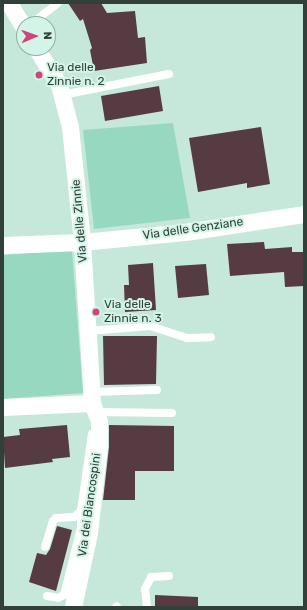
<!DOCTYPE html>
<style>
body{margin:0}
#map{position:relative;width:307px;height:610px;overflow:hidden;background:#c6e8da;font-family:Rubik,sans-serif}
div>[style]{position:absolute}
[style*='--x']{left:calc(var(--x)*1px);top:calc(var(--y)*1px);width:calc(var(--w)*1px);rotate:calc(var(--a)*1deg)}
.green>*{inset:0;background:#97d9c0}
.building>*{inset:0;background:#563b43}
.service>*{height:8px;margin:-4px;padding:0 4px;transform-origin:4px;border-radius:4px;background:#fff}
.minor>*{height:17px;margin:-8.5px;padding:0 8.5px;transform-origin:8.5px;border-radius:8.5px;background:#fff}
.dots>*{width:11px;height:11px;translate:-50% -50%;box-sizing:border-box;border:2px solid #d3f5e7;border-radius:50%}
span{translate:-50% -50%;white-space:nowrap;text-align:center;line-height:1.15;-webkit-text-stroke:4px #d3f5e7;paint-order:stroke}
.poi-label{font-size:12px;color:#32403a}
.left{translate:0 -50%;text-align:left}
.street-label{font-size:12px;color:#32403a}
.frame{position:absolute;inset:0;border:4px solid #32403a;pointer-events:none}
.north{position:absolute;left:16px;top:16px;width:40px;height:40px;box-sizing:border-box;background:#d3f5e7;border:1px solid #93ada2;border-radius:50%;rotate:88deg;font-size:11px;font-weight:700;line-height:16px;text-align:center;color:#32403a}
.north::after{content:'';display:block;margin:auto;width:14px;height:18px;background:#ce447c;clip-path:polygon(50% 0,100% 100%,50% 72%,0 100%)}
</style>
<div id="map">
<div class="green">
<i style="clip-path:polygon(173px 123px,190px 218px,94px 229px,83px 130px)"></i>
<i style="clip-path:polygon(72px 250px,83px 393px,3px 399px,3px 255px)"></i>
</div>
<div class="building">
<i style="clip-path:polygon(68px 3px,101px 3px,107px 13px,135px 11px,138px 38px,145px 37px,147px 63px,94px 71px,90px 50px,92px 48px,83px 19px,80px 21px)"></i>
<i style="clip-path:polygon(159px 86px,163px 111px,105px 121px,101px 96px)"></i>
<i style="clip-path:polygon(261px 127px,270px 184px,247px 188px,247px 183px,198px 192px,189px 138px)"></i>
<i style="clip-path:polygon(264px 242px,265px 249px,292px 247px,292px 252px,304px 252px,304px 286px,285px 287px,284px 272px,230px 276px,227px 244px)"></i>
<i style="clip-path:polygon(153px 263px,156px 310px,125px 312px,124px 285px,129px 285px,128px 265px)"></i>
<i style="clip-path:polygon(206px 264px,209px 295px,178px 298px,175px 266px)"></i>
<i style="clip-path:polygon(103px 336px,157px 336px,156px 384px,104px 385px)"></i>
<i style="clip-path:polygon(67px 425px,70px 457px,52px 459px,53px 462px,5px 468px,3px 437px,20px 435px,19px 429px)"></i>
<i style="clip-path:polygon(109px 425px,174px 426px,174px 471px,135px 471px,135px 500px,103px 500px,109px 447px)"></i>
<i style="clip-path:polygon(57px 526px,72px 530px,56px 591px,29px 582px,37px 553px,46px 555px,50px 549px)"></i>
<i style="clip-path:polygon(155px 595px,198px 597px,198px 607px,155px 607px)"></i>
</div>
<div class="service">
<i style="--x:31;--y:24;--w:34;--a:-38"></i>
<i style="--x:62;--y:95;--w:109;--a:-11.1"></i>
<i style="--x:88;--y:331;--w:62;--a:-4.6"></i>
<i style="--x:150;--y:326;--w:39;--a:18"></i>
<i style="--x:187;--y:338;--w:24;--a:-2"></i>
<i style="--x:91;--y:392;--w:66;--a:-1.7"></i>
<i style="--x:96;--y:412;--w:76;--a:0.8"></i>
<i style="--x:45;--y:547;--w:27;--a:-73"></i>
<i style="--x:53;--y:521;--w:4;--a:-45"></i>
<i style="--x:56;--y:518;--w:18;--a:-3"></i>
<i style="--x:74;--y:517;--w:9;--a:-41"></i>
<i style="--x:47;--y:596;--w:11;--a:10"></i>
<i style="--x:58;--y:598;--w:7;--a:-27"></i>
<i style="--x:64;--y:595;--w:69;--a:-75.8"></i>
<i style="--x:81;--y:528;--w:17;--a:-90"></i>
<i style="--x:81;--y:511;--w:78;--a:-81.9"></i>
<i style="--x:116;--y:607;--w:1;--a:-45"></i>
<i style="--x:147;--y:607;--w:18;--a:-96"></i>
<i style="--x:145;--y:589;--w:13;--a:-63"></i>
<i style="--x:151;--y:577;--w:18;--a:-3"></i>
</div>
<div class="minor">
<i style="--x:9;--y:3;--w:29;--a:59"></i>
<i style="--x:36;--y:48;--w:44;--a:58.1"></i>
<i style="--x:59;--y:85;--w:43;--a:75.3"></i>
<i style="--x:70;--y:127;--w:116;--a:84"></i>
<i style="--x:82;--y:242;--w:161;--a:86.4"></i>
<i style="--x:92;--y:403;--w:19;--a:69"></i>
<i style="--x:99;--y:421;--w:25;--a:90"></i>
<i style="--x:99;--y:446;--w:88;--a:96.6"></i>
<i style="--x:89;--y:533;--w:76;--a:102.2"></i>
<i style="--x:3;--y:245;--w:79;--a:-2.2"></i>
<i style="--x:82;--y:242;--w:103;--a:-5.5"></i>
<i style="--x:185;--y:232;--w:120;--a:-8.6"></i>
<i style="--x:3;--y:407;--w:89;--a:-2.6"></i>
</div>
<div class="dots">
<i style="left:39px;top:75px;background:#ce447c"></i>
<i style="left:96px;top:312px;background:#ce447c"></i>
</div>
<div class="poi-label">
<span class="left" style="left:47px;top:75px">Via delle<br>Zinnie n. 2</span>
<span class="left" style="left:104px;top:312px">Via delle<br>Zinnie n. 3</span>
</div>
<div class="street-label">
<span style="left:80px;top:221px;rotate:-95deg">Via delle Zinnie</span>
<span style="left:193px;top:229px;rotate:-8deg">Via delle Genziane</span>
<span style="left:90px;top:505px;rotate:-82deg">Via dei Biancospini</span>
</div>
<div class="frame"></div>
<div class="north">N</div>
</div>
